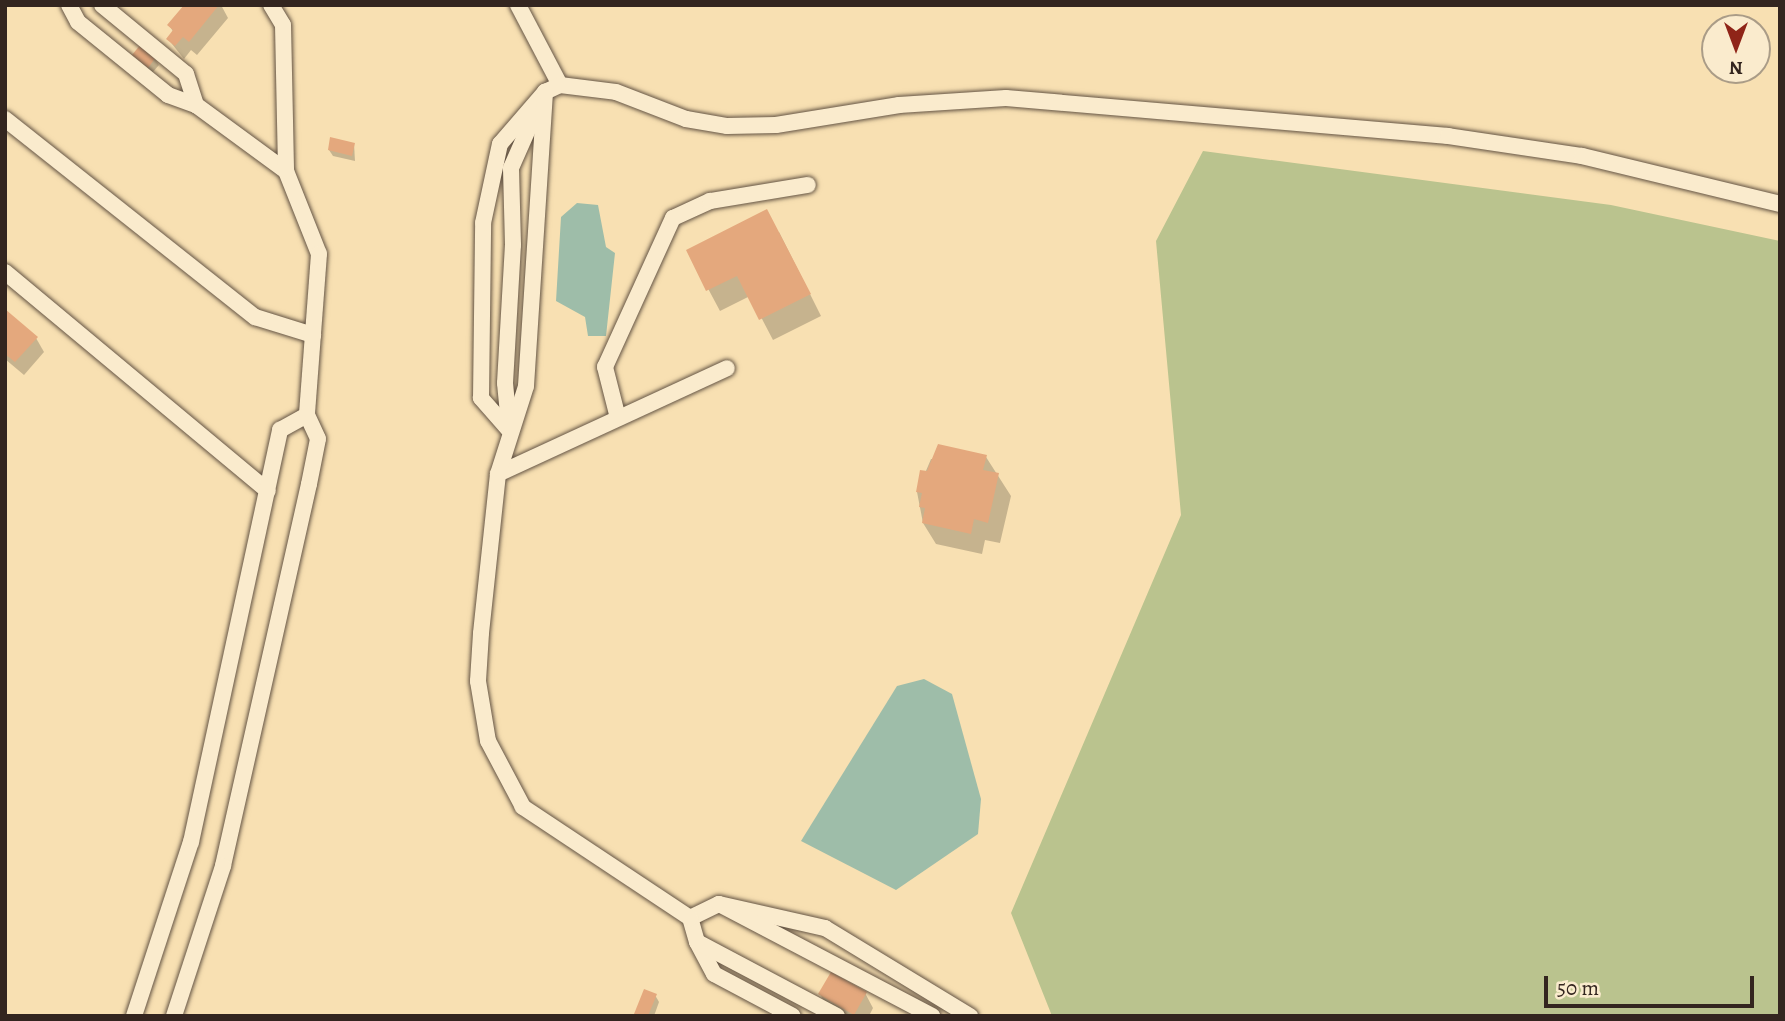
<!DOCTYPE html>
<style>
body{margin:0}
#map{position:relative;width:1785px;height:1021px;overflow:hidden;background:#f8e0b2;font-family:Alegreya,serif}
div>[style]{position:absolute}
[style*='--x']{left:calc(var(--x)*1px);top:calc(var(--y)*1px);width:calc(var(--w)*1px);rotate:calc(var(--a)*1deg)}
.green>*{inset:0;background:#bac38e}
.water>*{inset:0;background:#9ebda9}
.shadow>*{inset:0;background:#0003}
.building>*{inset:0;background:#e4a87d}
.roads{filter:drop-shadow(0 0 2px #645444) drop-shadow(0 0 2px #645444)}
.service>*{height:16px;margin:-8px;padding:0 8px;transform-origin:8px;border-radius:8px;background:#faebcd}
span{translate:-50% -50%;white-space:nowrap;text-align:center;line-height:1.15;-webkit-text-stroke:7px #faebcd;paint-order:stroke}
.frame{position:absolute;inset:0;border:7px solid #33251f;pointer-events:none}
.north{position:absolute;left:1701px;top:14px;width:70px;height:70px;box-sizing:border-box;background:#faebcd;border:2px solid #aa9c87;border-radius:50%;rotate:180deg;font-size:19px;font-weight:700;line-height:28px;text-align:center;color:#33251f}
.north::after{content:'';display:block;margin:auto;width:24px;height:32px;background:#8f2418;clip-path:polygon(50% 0,100% 100%,50% 72%,0 100%)}
.scale{position:absolute;left:1544px;top:976px;width:210px;height:32px;box-sizing:border-box;border:4px solid #33251f;border-top:0;padding-left:9px;font-size:21px;line-height:24px;white-space:nowrap;color:#33251f;-webkit-text-stroke:5px #faebcd;paint-order:stroke}
</style>
<div id="map">
<div class="green">
<i style="clip-path:polygon(1203px 151px,1611px 205px,1780px 241px,1780px 1016px,1052px 1016px,1011px 913px,1181px 515px,1156px 241px)"></i>
</div>
<div class="water">
<i style="clip-path:polygon(577px 203px,598px 205px,606px 247px,615px 253px,606px 336px,588px 336px,585px 317px,556px 301px,561px 217px)"></i>
<i style="clip-path:polygon(924px 679px,952px 694px,981px 799px,978px 834px,896px 890px,801px 841px,897px 686px)"></i>
</div>
<div class="shadow">
<i style="clip-path:polygon(186px 5px,221px 5px,228px 18px,197px 55px,191px 50px,184px 59px,168px 39px,174px 33px,169px 25px)"></i>
<i style="clip-path:polygon(134px 55px,155px 59px,159px 65px,152px 73px)"></i>
<i style="clip-path:polygon(354px 144px,355px 161px,333px 156px,329px 150px)"></i>
<i style="clip-path:polygon(779px 232px,821px 316px,773px 340px,750px 296px,720px 311px,688px 251px)"></i>
<i style="clip-path:polygon(5px 311px,36px 338px,44px 352px,24px 375px,5px 359px)"></i>
<i style="clip-path:polygon(986px 457px,1011px 496px,1000px 543px,985px 540px,982px 554px,936px 544px,923px 523px,917px 492px,931px 459px)"></i>
<i style="clip-path:polygon(865px 993px,873px 1008px,869px 1016px,841px 1016px,828px 1009px,820px 994px)"></i>
<i style="clip-path:polygon(655px 995px,659px 1002px,654px 1016px,637px 1016px)"></i>
</div>
<div class="building">
<i style="clip-path:polygon(184px 5px,219px 5px,189px 42px,183px 37px,175px 46px,166px 39px,173px 30px,167px 25px)"></i>
<i style="clip-path:polygon(141px 44px,156px 57px,148px 68px,132px 55px)"></i>
<i style="clip-path:polygon(330px 137px,355px 143px,352px 156px,328px 150px)"></i>
<i style="clip-path:polygon(767px 209px,811px 294px,759px 320px,737px 276px,706px 291px,686px 250px)"></i>
<i style="clip-path:polygon(5px 309px,38px 337px,15px 362px,5px 354px)"></i>
<i style="clip-path:polygon(938px 444px,987px 455px,983px 470px,999px 473px,988px 523px,974px 519px,971px 534px,922px 523px,925px 508px,919px 507px,922px 493px,916px 492px,920px 470px,927px 471px)"></i>
<i style="clip-path:polygon(831px 972px,867px 992px,854px 1015px,818px 994px)"></i>
<i style="clip-path:polygon(644px 989px,657px 994px,648px 1016px,639px 1016px,634px 1014px)"></i>
</div>
<div class="roads">
<div class="service">
<i style="--x:69;--y:5;--w:19;--a:62"></i>
<i style="--x:78;--y:22;--w:116;--a:39"></i>
<i style="--x:168;--y:95;--w:30;--a:20"></i>
<i style="--x:196;--y:105;--w:112;--a:36.3"></i>
<i style="--x:286;--y:171;--w:89;--a:68.3"></i>
<i style="--x:319;--y:254;--w:161;--a:94.3"></i>
<i style="--x:102;--y:5;--w:109;--a:39.4"></i>
<i style="--x:186;--y:74;--w:33;--a:72"></i>
<i style="--x:271;--y:5;--w:23;--a:59"></i>
<i style="--x:283;--y:25;--w:146;--a:88.8"></i>
<i style="--x:518;--y:5;--w:90;--a:62.3"></i>
<i style="--x:5;--y:119;--w:319;--a:38.4"></i>
<i style="--x:255;--y:317;--w:61;--a:17.2"></i>
<i style="--x:5;--y:272;--w:342;--a:39.8"></i>
<i style="--x:618;--y:418;--w:53;--a:-104.3"></i>
<i style="--x:605;--y:367;--w:164;--a:-65.5"></i>
<i style="--x:673;--y:218;--w:41;--a:-24.7"></i>
<i style="--x:710;--y:201;--w:99;--a:-9.3"></i>
<i style="--x:509;--y:424;--w:41;--a:-95.6"></i>
<i style="--x:505;--y:383;--w:138;--a:-86.7"></i>
<i style="--x:513;--y:245;--w:77;--a:-91.5"></i>
<i style="--x:511;--y:168;--w:64;--a:-66.2"></i>
<i style="--x:509;--y:430;--w:43;--a:-131.2"></i>
<i style="--x:481;--y:398;--w:175;--a:-89.3"></i>
<i style="--x:483;--y:223;--w:81;--a:-77.9"></i>
<i style="--x:500;--y:144;--w:69;--a:-49.1"></i>
<i style="--x:498;--y:474;--w:252;--a:-24.8"></i>
<i style="--x:719;--y:904;--w:109;--a:12.8"></i>
<i style="--x:825;--y:928;--w:170;--a:31.3"></i>
<i style="--x:690;--y:918;--w:32;--a:-26"></i>
<i style="--x:719;--y:904;--w:241;--a:27.7"></i>
<i style="--x:697;--y:942;--w:36;--a:62"></i>
<i style="--x:714;--y:974;--w:89;--a:28"></i>
<i style="--x:134;--y:1016;--w:183;--a:-71.9"></i>
<i style="--x:191;--y:842;--w:422;--a:-77.8"></i>
<i style="--x:280;--y:430;--w:31;--a:-29"></i>
<i style="--x:307;--y:415;--w:26;--a:65"></i>
<i style="--x:318;--y:439;--w:46;--a:101.3"></i>
<i style="--x:309;--y:484;--w:392;--a:102.7"></i>
<i style="--x:223;--y:866;--w:158;--a:108.1"></i>
<i style="--x:837;--y:1016;--w:158;--a:-152.1"></i>
<i style="--x:697;--y:942;--w:25;--a:-106"></i>
<i style="--x:690;--y:918;--w:201;--a:-146.4"></i>
<i style="--x:523;--y:807;--w:75;--a:-117.9"></i>
<i style="--x:488;--y:741;--w:61;--a:-99.5"></i>
<i style="--x:478;--y:681;--w:48;--a:-86.4"></i>
<i style="--x:481;--y:633;--w:160;--a:-83.9"></i>
<i style="--x:498;--y:474;--w:92;--a:-72.3"></i>
<i style="--x:526;--y:386;--w:295;--a:-86.3"></i>
<i style="--x:545;--y:92;--w:17;--a:-25"></i>
<i style="--x:560;--y:85;--w:56;--a:7.1"></i>
<i style="--x:616;--y:92;--w:75;--a:21.1"></i>
<i style="--x:686;--y:119;--w:42;--a:9.7"></i>
<i style="--x:727;--y:126;--w:49;--a:-1.2"></i>
<i style="--x:776;--y:125;--w:125;--a:-9.2"></i>
<i style="--x:899;--y:105;--w:107;--a:-3.7"></i>
<i style="--x:1006;--y:98;--w:444;--a:4.9"></i>
<i style="--x:1448;--y:136;--w:135;--a:8.5"></i>
<i style="--x:1582;--y:156;--w:204;--a:13.6"></i>
</div>
</div>
<div class="frame"></div>
<div class="north">N</div>
<div class="scale">50 m</div>
</div>
